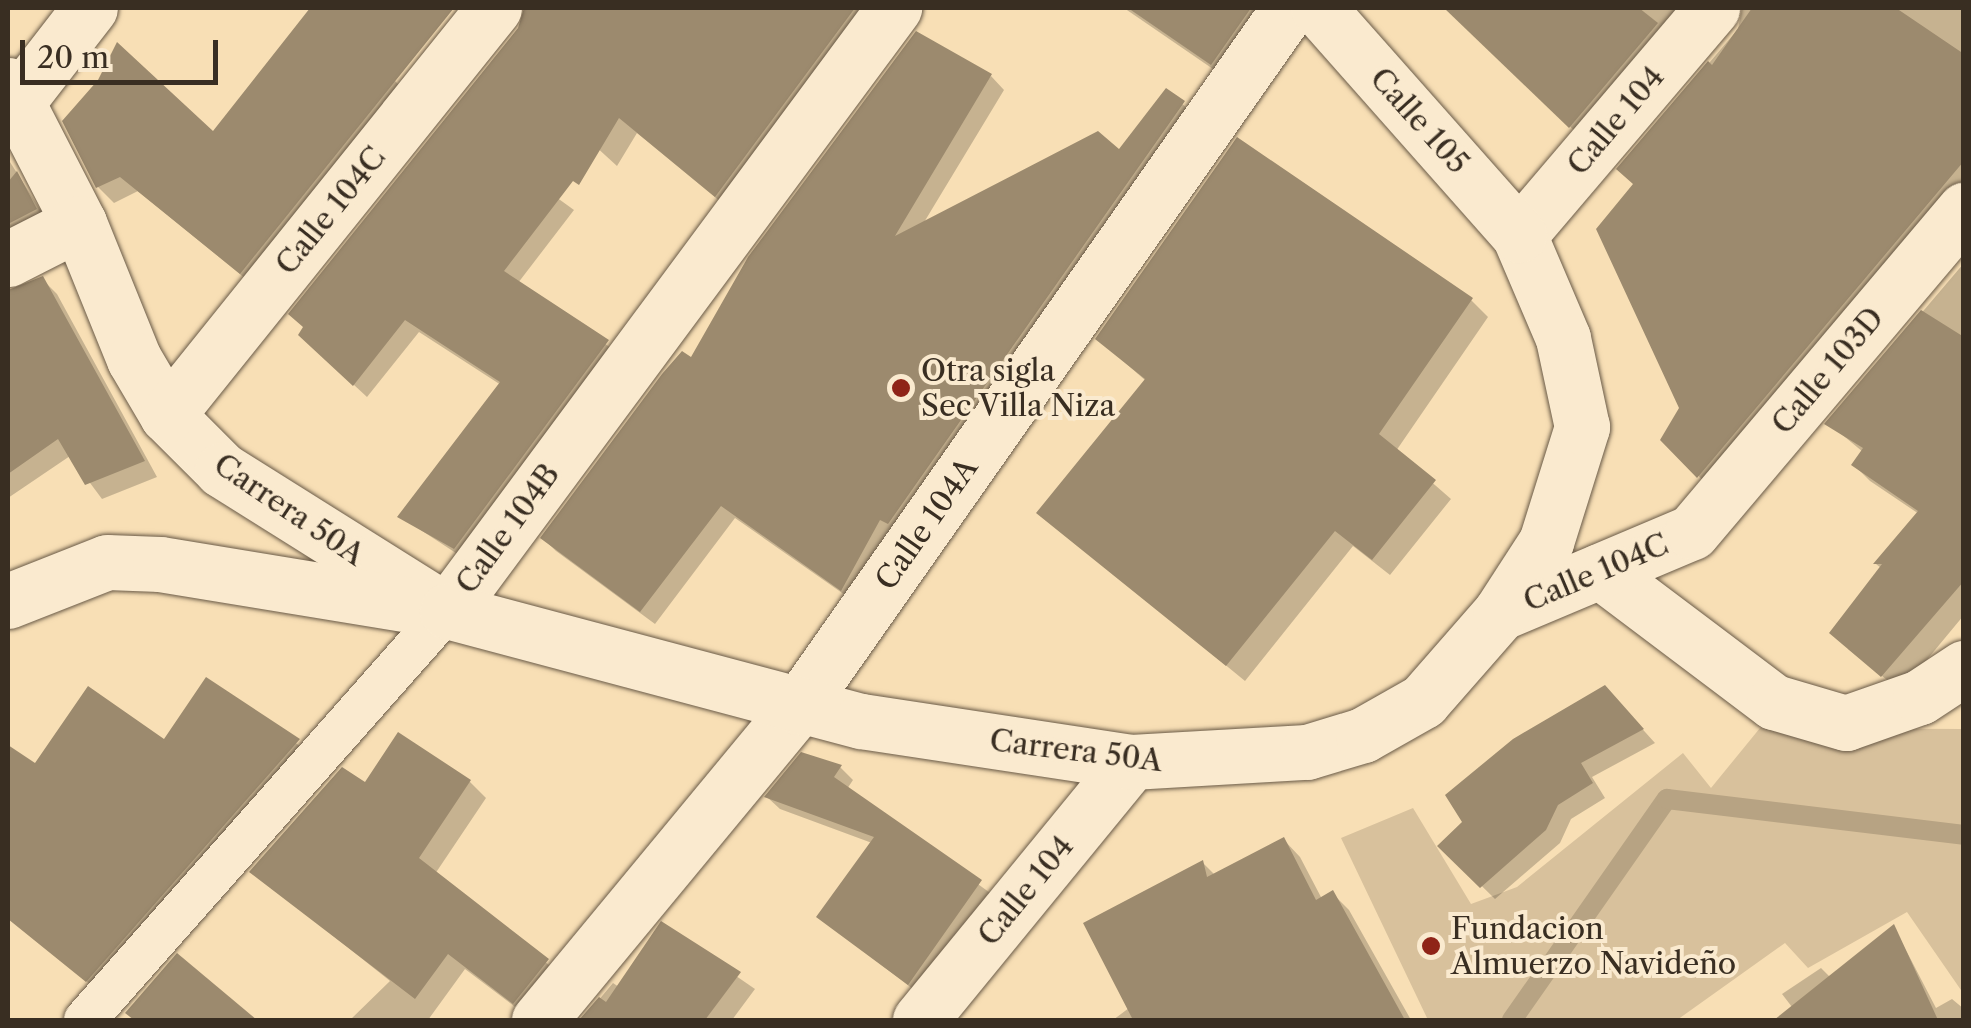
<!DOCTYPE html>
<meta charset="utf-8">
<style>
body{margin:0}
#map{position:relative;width:1971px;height:1028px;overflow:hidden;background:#f8dfb5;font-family:"Libre Caslon Text",serif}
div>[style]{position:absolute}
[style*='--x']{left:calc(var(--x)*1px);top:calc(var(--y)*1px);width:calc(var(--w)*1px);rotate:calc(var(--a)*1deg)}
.green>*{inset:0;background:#d8c19c}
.shadow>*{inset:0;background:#0003}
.stream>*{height:20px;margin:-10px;padding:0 10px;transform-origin:10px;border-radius:10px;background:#b7a383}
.building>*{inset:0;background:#9c8a6e}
.roads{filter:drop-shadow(0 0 2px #695a47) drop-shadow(0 0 2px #695a47)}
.pedestrian>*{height:42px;margin:-21px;padding:0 21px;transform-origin:21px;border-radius:21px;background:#faeacf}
.minor>*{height:55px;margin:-27.5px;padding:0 27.5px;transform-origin:27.5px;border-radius:27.5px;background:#faeacf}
.tertiary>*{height:55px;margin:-27.5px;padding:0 27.5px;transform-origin:27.5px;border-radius:27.5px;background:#faeacf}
.dots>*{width:28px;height:28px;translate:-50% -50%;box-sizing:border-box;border:5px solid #faeacf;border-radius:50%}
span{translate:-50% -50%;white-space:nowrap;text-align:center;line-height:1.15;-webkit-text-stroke:8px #faeacf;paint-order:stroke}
.street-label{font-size:30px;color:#392e22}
.poi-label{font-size:30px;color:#392e22}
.left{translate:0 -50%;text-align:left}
.frame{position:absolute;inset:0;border:10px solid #392e22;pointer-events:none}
.scale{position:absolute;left:20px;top:40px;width:198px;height:45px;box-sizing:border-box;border:5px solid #392e22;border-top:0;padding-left:12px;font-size:30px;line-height:35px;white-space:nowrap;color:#392e22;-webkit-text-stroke:8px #faeacf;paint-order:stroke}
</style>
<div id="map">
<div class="green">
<i style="clip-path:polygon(1760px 728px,1963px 729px,1963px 993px,1907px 912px,1808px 968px,1785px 943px,1677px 1020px,1428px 1020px,1341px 838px,1413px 808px,1471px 904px,1517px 887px,1683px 753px,1711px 788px)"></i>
</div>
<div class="shadow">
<i style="clip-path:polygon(558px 8px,712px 8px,724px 15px,729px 8px,875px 8px,733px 212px,637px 133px,617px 166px,513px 71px)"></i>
<i style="clip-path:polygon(1124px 8px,1270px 8px,1229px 80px)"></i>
<i style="clip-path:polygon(1448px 8px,1700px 8px,1586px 142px)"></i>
<i style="clip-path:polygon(1742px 8px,1964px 8px,1964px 202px,1714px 492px,1664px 440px,1682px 408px,1635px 185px,1619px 169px,1738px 29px)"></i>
<i style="clip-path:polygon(991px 76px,1004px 90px,923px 224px,1119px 152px,1166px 91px,1197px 116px,855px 602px,735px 518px,655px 624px,556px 551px,543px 538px,692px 361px)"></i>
<i style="clip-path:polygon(395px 81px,411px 97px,257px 288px,138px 191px,114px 203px,98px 187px,65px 121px,213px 135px)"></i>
<i style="clip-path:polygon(448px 119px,574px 210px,518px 283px,621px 355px,468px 561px,401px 517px,501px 385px,419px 332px,367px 397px,314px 348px)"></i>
<i style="clip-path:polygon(10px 162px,50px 225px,8px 250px,8px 163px)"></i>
<i style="clip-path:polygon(1964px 263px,1964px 615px,1901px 691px,1848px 649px,1881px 568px,1876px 564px,1919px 514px,1870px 481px,1854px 465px,1863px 452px,1828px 423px)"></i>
<i style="clip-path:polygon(42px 279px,57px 294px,157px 477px,102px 499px,70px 456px,8px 498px,8px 292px)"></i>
<i style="clip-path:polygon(1471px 300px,1488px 317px,1396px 451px,1451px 499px,1390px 575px,1353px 546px,1245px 681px,1040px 513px,1146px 381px,1098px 339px)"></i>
<i style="clip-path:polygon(207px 680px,314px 756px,102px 995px,8px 911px,8px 815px,165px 742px)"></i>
<i style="clip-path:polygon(1618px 702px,1655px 743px,1592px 777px,1605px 798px,1571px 819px,1560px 843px,1495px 899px,1441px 846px)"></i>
<i style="clip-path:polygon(840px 767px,853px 780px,847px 789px,993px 895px,922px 996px,819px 917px,872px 843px,780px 809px,767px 797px)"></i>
<i style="clip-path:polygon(470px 782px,486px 798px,435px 874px,564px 977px,531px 1019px,465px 969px,428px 1020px,350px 1020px,390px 981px,253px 872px,366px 786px)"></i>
<i style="clip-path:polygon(1284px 840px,1300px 857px,1322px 899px,1332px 893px,1349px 910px,1411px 1020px,1113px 1020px,1129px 1008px,1203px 863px,1216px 876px)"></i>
<i style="clip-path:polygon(662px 925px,755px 989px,732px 1020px,582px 1020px,613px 983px,619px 987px)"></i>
<i style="clip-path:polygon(1894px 927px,1936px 1008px,1952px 999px,1964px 1009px,1964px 1020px,1802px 1020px,1782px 994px,1821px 968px,1831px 978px)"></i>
<i style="clip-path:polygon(178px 957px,253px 1020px,136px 1020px,128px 1013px)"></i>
</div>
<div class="stream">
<i style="--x:1512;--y:1020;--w:270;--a:-55"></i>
<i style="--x:1667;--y:799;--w:299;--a:6.9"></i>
</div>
<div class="building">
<i style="clip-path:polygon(310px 8px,454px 8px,240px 274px,120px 177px,96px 188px,62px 121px,98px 80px,117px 42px,213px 131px)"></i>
<i style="clip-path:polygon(524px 8px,855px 8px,715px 197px,619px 118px,579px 185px,573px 181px,504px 271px,609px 340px,454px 549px,397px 517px,500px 382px,405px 320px,353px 386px,298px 335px,303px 327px,288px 314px,518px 28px)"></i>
<i style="clip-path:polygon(1128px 8px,1251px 8px,1211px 65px)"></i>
<i style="clip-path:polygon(1444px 8px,1639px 8px,1658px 23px,1569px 128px)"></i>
<i style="clip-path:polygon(1752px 8px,1896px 8px,1964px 54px,1964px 161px,1697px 478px,1660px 440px,1679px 408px,1596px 229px,1633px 184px,1616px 169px,1708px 61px,1712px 65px)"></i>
<i style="clip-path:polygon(916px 31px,992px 74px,895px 236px,1098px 131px,1119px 149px,1166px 88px,1185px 101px,888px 524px,880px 520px,841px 591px,721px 506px,640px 612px,540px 538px,662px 374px,682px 351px,691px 357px,748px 257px)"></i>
<i style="clip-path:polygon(1237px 137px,1473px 298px,1379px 434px,1436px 480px,1372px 560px,1335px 531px,1226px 666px,1036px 513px,1145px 379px,1095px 339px)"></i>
<i style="clip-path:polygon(17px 171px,37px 209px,8px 224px,8px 182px)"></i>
<i style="clip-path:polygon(43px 276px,145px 461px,85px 485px,58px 439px,8px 474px,8px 290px)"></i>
<i style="clip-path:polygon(1921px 310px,1964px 337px,1964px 581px,1881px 677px,1829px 633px,1882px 564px,1873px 564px,1918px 511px,1851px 465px,1863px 448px,1824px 424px)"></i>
<i style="clip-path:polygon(206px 677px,300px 739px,86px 982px,8px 919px,8px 745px,35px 763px,88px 686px,164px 739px)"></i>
<i style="clip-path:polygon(1605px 685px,1644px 729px,1581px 763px,1593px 783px,1558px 805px,1546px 830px,1480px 888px,1437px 846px,1462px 822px,1445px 795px,1513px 739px)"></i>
<i style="clip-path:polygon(398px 732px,471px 780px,419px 858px,549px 959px,513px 1004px,448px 954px,415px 999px,249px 872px,342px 767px,365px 782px)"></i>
<i style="clip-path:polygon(801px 752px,842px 765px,834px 777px,982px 880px,908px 985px,816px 917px,874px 837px,764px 797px)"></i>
<i style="clip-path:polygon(1284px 837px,1316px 900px,1333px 890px,1405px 1020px,1133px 1020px,1083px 923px,1203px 860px,1207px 877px)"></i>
<i style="clip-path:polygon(661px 921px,741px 972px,705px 1020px,579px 1020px,599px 997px,606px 1002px)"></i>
<i style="clip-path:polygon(1894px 924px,1938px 1020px,1774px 1020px)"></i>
<i style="clip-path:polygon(177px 953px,257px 1020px,134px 1020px,125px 1013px)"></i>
</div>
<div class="roads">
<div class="pedestrian">
<i style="--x:85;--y:1020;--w:546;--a:-48.49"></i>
</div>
<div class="minor">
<i style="--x:8;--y:85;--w:155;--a:62.8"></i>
<i style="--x:79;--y:223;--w:80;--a:153.1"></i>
<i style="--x:17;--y:102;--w:119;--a:-52.2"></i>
<i style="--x:79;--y:223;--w:147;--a:68"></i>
<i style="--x:134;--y:359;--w:65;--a:59.5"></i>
<i style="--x:167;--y:415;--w:78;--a:45"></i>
<i style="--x:222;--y:470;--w:266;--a:32.1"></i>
<i style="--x:447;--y:611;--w:751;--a:-53.45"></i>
<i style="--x:1519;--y:235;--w:298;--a:-49.6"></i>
<i style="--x:167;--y:415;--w:522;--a:-51.22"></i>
<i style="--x:1600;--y:571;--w:218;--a:37"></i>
<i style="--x:1774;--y:702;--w:75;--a:16.3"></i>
<i style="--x:1846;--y:723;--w:78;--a:-19.4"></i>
<i style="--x:1920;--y:697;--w:53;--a:-33.4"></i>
<i style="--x:1500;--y:613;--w:208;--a:-22.9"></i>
<i style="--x:1692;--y:532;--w:422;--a:-49.8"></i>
<i style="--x:539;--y:1020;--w:406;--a:-50.4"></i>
<i style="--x:798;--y:707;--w:854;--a:-54.91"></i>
<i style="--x:920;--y:1020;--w:333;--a:-50.7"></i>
</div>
<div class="tertiary">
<i style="--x:8;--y:601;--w:106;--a:-21.5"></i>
<i style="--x:107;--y:562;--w:53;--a:2.2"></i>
<i style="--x:160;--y:564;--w:291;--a:9.3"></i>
<i style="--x:447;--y:611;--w:428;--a:14.9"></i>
<i style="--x:861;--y:721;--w:273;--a:8.6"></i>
<i style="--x:1131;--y:762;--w:176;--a:-3.3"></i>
<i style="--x:1307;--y:752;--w:59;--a:-16.9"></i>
<i style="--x:1363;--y:735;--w:69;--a:-29.5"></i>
<i style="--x:1423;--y:701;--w:117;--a:-48.8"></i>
<i style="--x:1500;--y:613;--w:85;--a:-57.1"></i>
<i style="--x:1546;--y:542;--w:121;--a:-72.6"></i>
<i style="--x:1582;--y:427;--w:91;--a:-102.1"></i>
<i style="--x:1563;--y:338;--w:112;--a:-113.1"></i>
<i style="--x:1519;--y:235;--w:303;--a:-131.5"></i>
</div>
</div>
<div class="dots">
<i style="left:901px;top:388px;background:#8f2418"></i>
<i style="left:1431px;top:946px;background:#8f2418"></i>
</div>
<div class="street-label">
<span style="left:1419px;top:121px;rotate:48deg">Calle 105</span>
<span style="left:1616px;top:121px;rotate:-50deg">Calle 104</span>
<span style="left:331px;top:211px;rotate:-51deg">Calle 104C</span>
<span style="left:1828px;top:371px;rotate:-50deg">Calle 103D</span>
<span style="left:289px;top:510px;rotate:34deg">Carrera 50A</span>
<span style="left:927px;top:524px;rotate:-55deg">Calle 104A</span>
<span style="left:508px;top:529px;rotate:-54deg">Calle 104B</span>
<span style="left:1596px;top:573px;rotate:-23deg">Calle 104C</span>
<span style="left:1076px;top:751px;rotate:7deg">Carrera 50A</span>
<span style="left:1026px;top:891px;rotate:-51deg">Calle 104</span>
</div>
<div class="poi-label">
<span class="left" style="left:921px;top:388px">Otra sigla<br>Sec Villa Niza</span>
<span class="left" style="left:1451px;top:946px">Fundacion<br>Almuerzo Navideño</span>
</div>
<div class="frame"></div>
<div class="scale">20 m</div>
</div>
